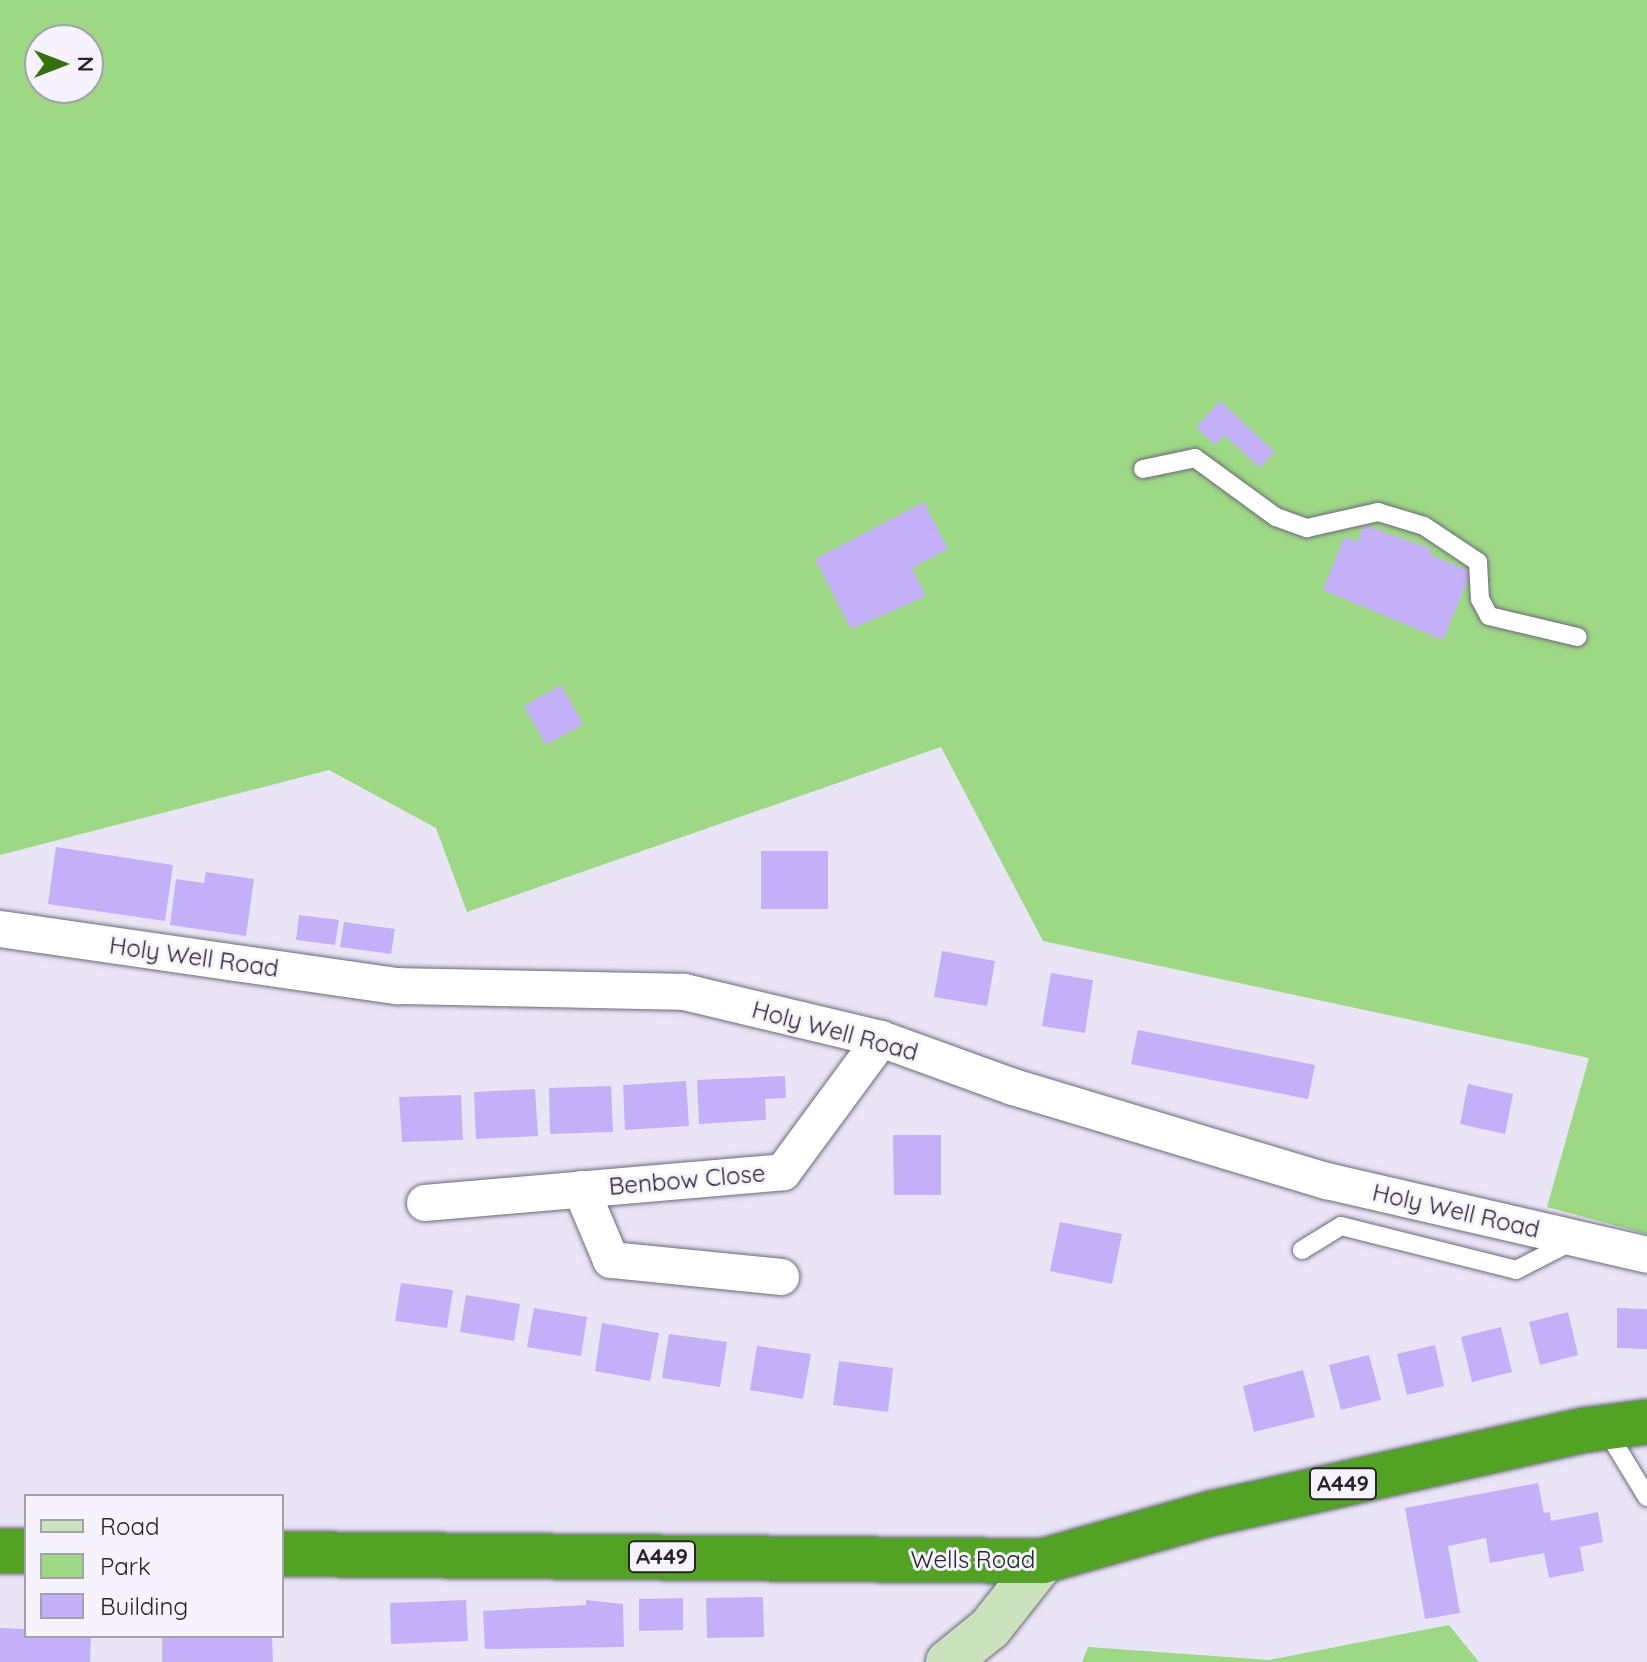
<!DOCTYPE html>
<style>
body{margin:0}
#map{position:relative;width:1647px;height:1662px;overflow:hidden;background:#e9e5f7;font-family:Quicksand,sans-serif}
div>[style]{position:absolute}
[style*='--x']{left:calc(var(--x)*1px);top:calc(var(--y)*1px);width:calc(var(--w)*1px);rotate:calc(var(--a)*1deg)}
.green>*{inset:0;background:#9dd884}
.building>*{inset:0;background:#c4b0f9}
.roads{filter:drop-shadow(0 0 2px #6d6a7a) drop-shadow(0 0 2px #6d6a7a)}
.lane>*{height:18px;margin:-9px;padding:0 9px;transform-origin:9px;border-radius:9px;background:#fff}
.street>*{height:36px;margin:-18px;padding:0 18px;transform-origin:18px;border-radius:18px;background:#fff}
.secondary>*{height:44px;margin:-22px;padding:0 22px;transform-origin:22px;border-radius:22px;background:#cbe3bd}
.highway>*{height:44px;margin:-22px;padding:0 22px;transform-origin:22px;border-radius:22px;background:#52a323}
span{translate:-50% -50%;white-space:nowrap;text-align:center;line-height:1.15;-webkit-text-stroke:6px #f6f3fe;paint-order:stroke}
.shield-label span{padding:2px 6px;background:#f6f3fe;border:2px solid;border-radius:6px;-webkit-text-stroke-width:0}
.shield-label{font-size:22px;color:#27252c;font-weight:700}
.street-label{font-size:24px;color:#27252c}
.legend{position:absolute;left:24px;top:1494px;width:260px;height:144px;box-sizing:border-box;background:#f6f3fe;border:2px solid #a3a1aa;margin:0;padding:10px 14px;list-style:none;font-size:24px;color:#27252c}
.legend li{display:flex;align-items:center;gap:16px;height:40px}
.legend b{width:40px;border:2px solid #a3a1aa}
.north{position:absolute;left:24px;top:24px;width:80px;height:80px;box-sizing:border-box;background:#f6f3fe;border:2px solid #a3a1aa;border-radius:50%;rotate:90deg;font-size:22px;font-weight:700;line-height:32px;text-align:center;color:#27252c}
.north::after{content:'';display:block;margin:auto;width:28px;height:36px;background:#337208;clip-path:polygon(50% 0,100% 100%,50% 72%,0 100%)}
</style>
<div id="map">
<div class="green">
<i style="clip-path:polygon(evenodd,0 0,1647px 0,1647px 1234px,1547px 1207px,1589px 1058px,1043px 941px,941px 747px,467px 912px,436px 828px,329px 770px,0 855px,0 0,40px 40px,88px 40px,88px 88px,40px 88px,40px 40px)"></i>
<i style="clip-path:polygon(1449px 1625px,1479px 1662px,1082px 1662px,1088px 1647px,1269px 1660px)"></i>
</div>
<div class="building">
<i style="clip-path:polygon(1220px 401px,1275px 452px,1260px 468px,1224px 435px,1215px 445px,1196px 427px)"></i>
<i style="clip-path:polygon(924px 502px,948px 549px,912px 568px,926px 596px,851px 629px,815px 559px)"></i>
<i style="clip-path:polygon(1364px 525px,1432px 549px,1429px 554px,1471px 572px,1443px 640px,1323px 590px,1344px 537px,1357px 542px)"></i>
<i style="clip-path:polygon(561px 685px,583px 724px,546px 745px,524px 706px)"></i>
<i style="clip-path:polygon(56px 847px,173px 865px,165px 921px,48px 904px)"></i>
<i style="clip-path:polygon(761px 851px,828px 851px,828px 909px,761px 909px)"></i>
<i style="clip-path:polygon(206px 872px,254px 879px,246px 936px,170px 925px,176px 879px,204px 883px)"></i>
<i style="clip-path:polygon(299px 915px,339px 920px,335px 945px,296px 940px)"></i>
<i style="clip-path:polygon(344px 922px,395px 929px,391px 954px,340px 947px)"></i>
<i style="clip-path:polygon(942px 951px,995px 961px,987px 1006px,934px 997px)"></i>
<i style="clip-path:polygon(1051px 973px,1093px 980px,1085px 1033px,1042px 1026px)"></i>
<i style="clip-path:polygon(1138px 1030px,1315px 1065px,1308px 1099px,1131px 1064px)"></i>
<i style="clip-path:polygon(785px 1076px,786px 1098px,765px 1099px,766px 1120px,699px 1124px,697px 1080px)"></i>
<i style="clip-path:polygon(686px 1081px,689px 1126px,625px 1130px,623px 1085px)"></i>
<i style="clip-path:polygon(1468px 1084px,1513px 1094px,1505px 1134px,1460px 1124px)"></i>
<i style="clip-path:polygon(611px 1086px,613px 1132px,550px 1134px,549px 1088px)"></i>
<i style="clip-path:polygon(535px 1089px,538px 1136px,476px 1139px,474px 1092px)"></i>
<i style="clip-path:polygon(461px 1095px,463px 1140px,402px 1142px,399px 1097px)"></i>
<i style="clip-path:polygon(893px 1135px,941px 1135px,941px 1195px,894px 1195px)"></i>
<i style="clip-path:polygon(1060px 1222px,1122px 1234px,1112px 1284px,1050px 1271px)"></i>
<i style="clip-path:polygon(401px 1283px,453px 1290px,447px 1328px,395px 1321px)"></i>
<i style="clip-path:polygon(466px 1295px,520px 1304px,514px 1341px,460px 1332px)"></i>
<i style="clip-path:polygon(534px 1308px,587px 1317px,581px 1356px,527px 1347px)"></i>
<i style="clip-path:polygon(1617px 1308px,1647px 1309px,1647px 1349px,1617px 1348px)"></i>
<i style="clip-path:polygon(1568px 1312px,1578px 1355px,1540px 1365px,1529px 1322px)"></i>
<i style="clip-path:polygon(602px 1323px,659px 1333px,650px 1381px,595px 1371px)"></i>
<i style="clip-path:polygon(1501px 1327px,1512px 1372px,1472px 1382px,1461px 1337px)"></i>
<i style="clip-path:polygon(669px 1334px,727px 1342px,720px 1387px,662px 1378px)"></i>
<i style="clip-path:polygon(1435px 1345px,1444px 1386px,1407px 1395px,1397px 1354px)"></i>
<i style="clip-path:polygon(757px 1346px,811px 1354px,803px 1399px,750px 1390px)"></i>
<i style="clip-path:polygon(1369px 1355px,1381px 1400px,1341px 1410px,1329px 1365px)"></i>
<i style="clip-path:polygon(839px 1361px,893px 1368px,888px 1412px,833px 1405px)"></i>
<i style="clip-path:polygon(1303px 1370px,1315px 1417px,1254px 1432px,1243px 1386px)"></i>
<i style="clip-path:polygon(1538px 1483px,1544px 1513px,1550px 1512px,1551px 1521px,1598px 1512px,1603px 1542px,1580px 1547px,1584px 1571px,1549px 1578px,1544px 1553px,1490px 1563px,1486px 1538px,1448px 1546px,1460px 1613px,1425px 1619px,1405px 1508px)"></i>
<i style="clip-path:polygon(763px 1597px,764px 1637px,707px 1638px,706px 1598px)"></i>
<i style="clip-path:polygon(683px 1598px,683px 1630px,639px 1631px,639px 1599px)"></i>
<i style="clip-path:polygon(466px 1600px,468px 1641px,391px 1644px,390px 1603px)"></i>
<i style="clip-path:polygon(586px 1600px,623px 1604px,624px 1647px,485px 1649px,483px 1611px,586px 1605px)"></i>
<i style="clip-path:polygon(0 1628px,26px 1629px,26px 1636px,91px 1636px,90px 1662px,0 1662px)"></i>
<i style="clip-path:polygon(162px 1636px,272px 1636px,273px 1662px,162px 1662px)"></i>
</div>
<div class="roads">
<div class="lane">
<i style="--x:1143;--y:469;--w:53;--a:-11.9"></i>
<i style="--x:1195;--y:458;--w:100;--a:36.1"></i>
<i style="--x:1276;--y:517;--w:33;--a:20"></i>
<i style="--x:1307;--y:528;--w:73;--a:-12.7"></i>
<i style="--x:1378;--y:512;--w:48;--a:16.9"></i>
<i style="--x:1424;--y:526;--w:65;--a:33.7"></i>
<i style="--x:1478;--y:562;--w:37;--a:87"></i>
<i style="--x:1480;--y:599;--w:19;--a:62"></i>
<i style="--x:1489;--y:616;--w:91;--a:13.3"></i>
<i style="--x:1302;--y:1250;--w:46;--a:-31.6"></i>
<i style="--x:1341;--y:1226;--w:180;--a:14.1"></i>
<i style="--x:1516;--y:1270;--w:62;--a:-27"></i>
<i style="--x:1605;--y:1428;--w:81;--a:58.7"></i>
</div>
<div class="street">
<i style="--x:0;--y:929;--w:402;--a:8.2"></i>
<i style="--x:398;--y:986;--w:286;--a:1.2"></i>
<i style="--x:684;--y:992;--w:203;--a:13.4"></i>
<i style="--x:881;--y:1039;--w:140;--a:20"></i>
<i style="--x:1013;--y:1087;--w:328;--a:16.7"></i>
<i style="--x:1327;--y:1181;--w:328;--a:13"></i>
<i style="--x:581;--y:1189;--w:77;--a:67.1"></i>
<i style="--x:611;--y:1260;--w:171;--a:5.7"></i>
<i style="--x:425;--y:1203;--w:359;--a:-4.9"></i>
<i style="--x:783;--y:1172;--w:165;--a:-53.6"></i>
</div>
<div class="secondary">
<i style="--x:948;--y:1662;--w:54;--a:-39"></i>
<i style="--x:990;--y:1628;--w:85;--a:-51.7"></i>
</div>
<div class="highway">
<i style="--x:0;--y:1551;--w:26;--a:0"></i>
<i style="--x:282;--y:1554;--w:761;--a:0.53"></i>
<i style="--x:1043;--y:1561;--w:173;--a:-15.8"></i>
<i style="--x:1209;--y:1514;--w:386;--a:-12.6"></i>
<i style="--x:1586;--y:1430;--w:62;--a:-7.5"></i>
</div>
</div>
<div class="shield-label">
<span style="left:1343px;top:1484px">A449</span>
<span style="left:662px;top:1557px">A449</span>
</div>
<div class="street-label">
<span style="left:194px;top:957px;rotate:8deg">Holy Well Road</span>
<span style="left:835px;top:1031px;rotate:15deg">Holy Well Road</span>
<span style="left:687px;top:1180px;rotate:-5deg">Benbow Close</span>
<span style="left:1456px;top:1211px;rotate:13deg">Holy Well Road</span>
<span style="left:973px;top:1560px">Wells Road</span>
</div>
<ul class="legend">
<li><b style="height:10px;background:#cbe3bd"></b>Road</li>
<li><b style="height:22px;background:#9dd884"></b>Park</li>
<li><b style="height:22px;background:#c4b0f9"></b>Building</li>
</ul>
<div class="north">N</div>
</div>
